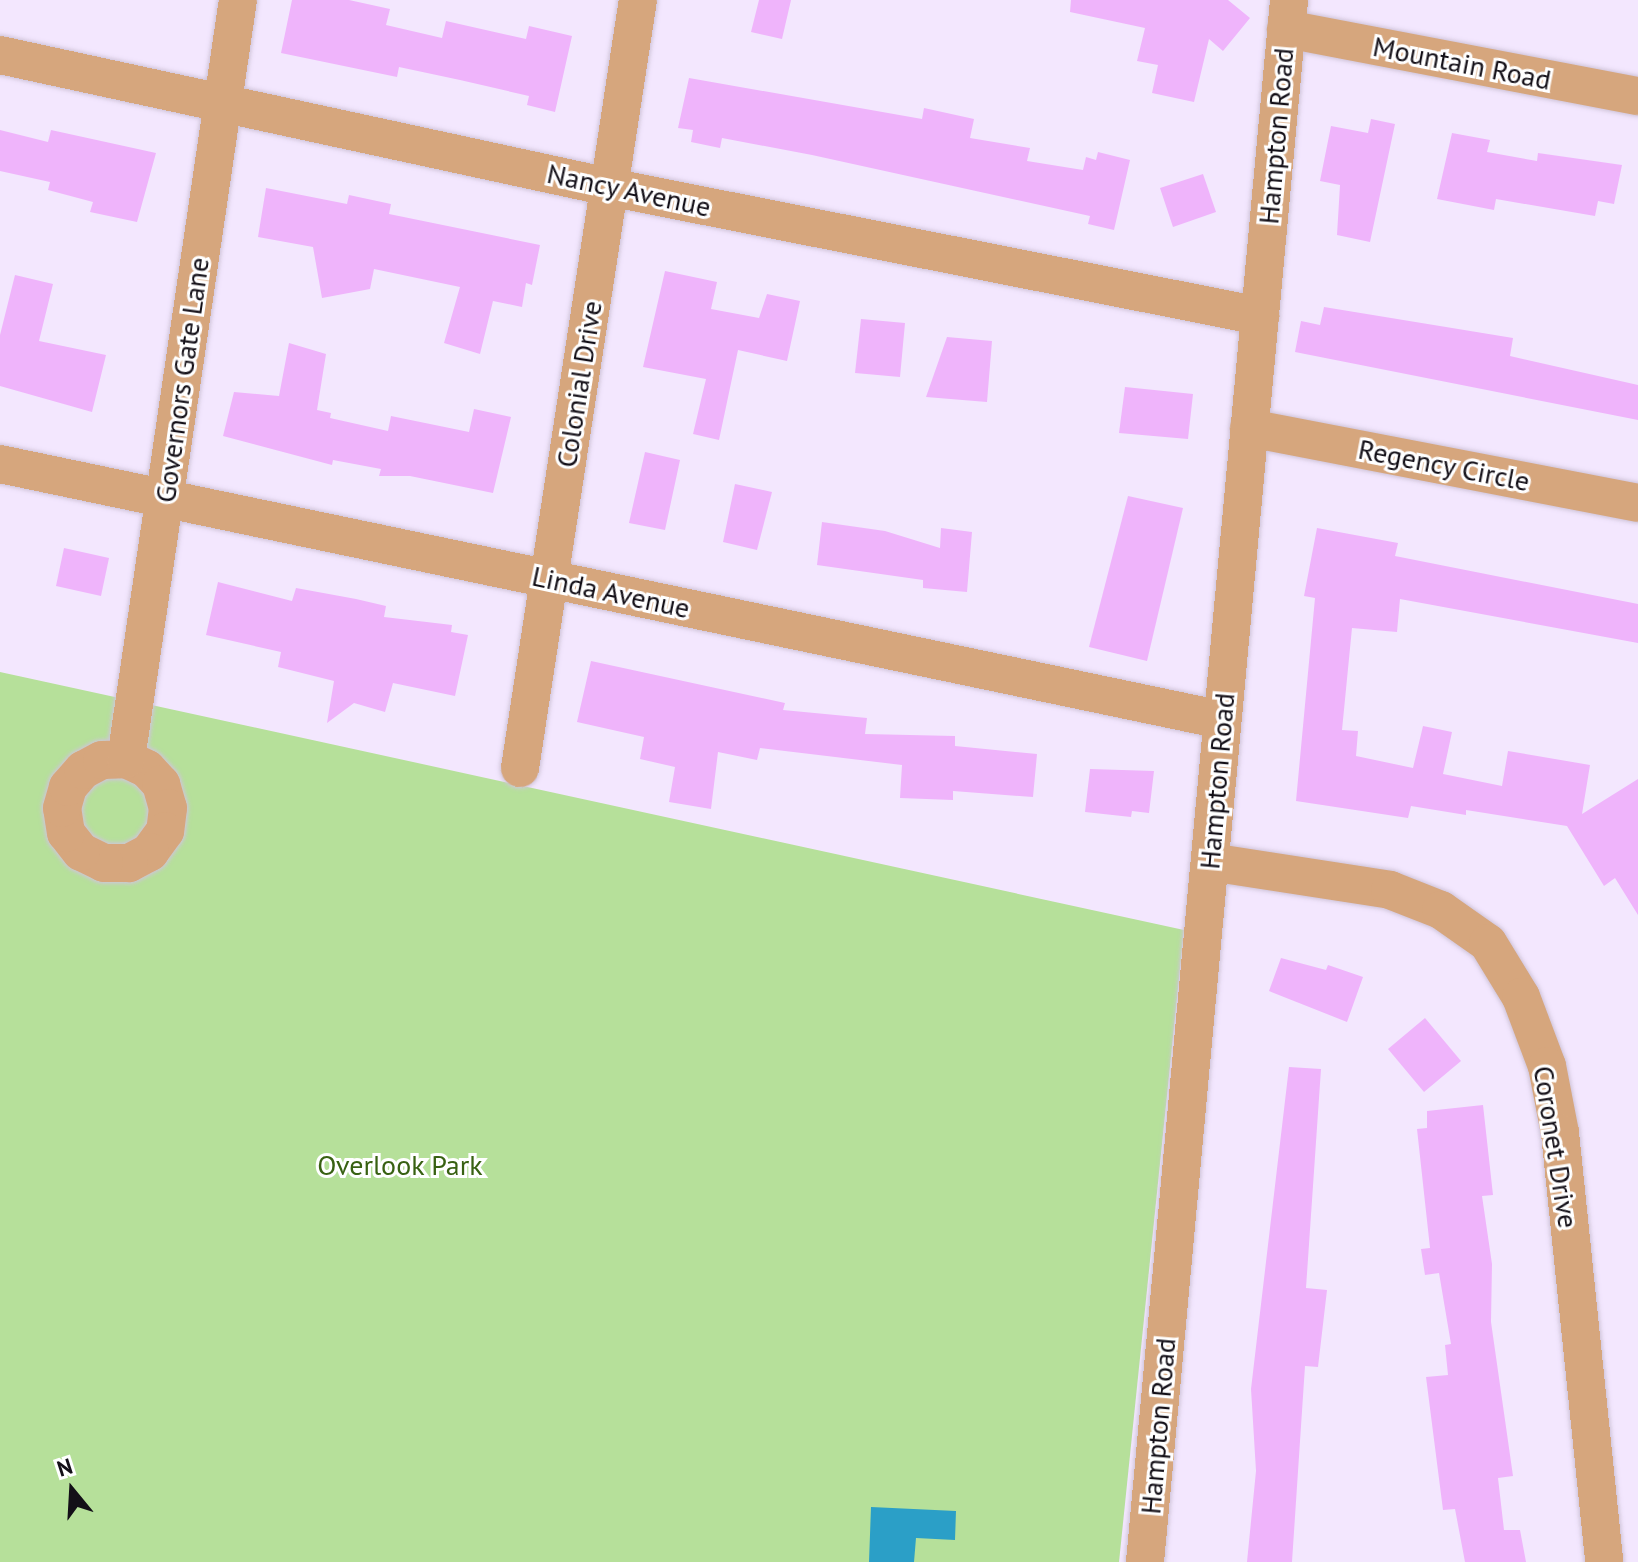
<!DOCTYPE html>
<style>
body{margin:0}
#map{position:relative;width:1638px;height:1562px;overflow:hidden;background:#f3e7fe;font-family:"PT Sans",sans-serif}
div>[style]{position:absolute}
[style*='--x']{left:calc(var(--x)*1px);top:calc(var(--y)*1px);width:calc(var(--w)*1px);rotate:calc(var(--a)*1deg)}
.green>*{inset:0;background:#b6e09a}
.water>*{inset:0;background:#2b9fc7}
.building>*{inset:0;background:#efb4fb}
.roads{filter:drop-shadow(0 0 2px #cfc4d9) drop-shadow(0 0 2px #cfc4d9)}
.minor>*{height:38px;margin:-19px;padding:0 19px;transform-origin:19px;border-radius:19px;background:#d6a67d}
span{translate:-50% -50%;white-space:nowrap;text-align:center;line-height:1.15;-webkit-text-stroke:6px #fff;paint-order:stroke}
.street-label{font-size:28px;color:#130f17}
.park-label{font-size:28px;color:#386112}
.north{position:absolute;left:32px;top:1450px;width:80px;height:80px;-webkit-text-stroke:6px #fff;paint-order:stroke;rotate:342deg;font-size:22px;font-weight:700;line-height:32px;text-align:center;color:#130f17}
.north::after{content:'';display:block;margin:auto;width:28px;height:36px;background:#130f17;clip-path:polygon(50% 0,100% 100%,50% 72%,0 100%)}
</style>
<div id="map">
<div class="green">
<i style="clip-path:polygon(0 672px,1184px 930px,1119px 1562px,0 1562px)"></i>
</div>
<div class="water">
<i style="clip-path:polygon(871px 1507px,956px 1511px,955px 1540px,916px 1538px,914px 1562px,869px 1562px)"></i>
</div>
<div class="building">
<i style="clip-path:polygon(292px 0,349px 0,390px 9px,386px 25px,442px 38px,446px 21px,526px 39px,529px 26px,572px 36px,555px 112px,527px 105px,529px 96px,460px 80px,399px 67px,397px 77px,281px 53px)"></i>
<i style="clip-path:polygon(759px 0,791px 0,782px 39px,751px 32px)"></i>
<i style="clip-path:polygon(1071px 0,1228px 0,1250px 18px,1223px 51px,1209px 39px,1194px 102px,1152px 93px,1158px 65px,1137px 61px,1145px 28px,1070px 12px)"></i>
<i style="clip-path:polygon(689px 78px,922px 119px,924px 108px,974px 119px,970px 138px,1030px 148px,1027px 161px,1083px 170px,1086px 157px,1096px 160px,1098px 152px,1130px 160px,1114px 230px,1088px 224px,1090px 216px,812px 155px,722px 138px,720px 148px,691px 142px,693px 130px,678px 128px)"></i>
<i style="clip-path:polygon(1371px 119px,1395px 124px,1370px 242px,1337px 235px,1340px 185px,1320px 181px,1331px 126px,1368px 133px)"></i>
<i style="clip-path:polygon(0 130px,48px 142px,51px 130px,156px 153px,137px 222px,90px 212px,93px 202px,48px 190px,50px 182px,0 171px)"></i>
<i style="clip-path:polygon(1452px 133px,1490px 140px,1487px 152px,1537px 161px,1538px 153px,1622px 165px,1614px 204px,1598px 201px,1595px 216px,1496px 199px,1494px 210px,1437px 199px)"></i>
<i style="clip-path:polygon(1203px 174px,1216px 212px,1173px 227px,1160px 188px)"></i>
<i style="clip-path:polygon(266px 188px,347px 204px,349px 195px,391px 204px,389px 214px,540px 245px,532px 285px,526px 283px,522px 307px,493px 301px,480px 354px,444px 343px,460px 287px,374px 269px,370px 289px,322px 298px,313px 247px,258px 237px)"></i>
<i style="clip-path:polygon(665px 271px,717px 282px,711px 309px,759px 318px,767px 294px,800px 301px,787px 361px,738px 350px,719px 440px,693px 434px,706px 379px,643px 367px)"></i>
<i style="clip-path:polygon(15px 275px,53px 284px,39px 341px,106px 355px,92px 412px,0 386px,0 335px)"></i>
<i style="clip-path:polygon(1324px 307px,1513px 338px,1510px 356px,1638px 385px,1638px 420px,1295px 352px,1301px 321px,1320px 325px)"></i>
<i style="clip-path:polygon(861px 319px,905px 323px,900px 377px,855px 373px)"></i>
<i style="clip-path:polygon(947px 337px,992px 341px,987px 402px,926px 397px)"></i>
<i style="clip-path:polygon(289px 343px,326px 354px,317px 410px,331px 413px,330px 418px,388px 431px,391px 416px,469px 432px,474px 409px,511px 417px,493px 493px,410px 476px,379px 476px,381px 469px,333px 460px,332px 465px,223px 436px,234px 392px,279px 396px)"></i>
<i style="clip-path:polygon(1125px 387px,1193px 394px,1188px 439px,1119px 433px)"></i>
<i style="clip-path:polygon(645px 452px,680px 460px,665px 530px,629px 523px)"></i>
<i style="clip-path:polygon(735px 484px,772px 492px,757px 550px,723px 542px)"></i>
<i style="clip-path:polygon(1128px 496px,1183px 508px,1147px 661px,1089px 647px)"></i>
<i style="clip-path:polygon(822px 522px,885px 531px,940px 548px,941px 528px,972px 532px,967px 592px,923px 588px,923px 580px,817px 565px)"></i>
<i style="clip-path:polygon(1317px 528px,1398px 543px,1395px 556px,1638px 604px,1638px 643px,1400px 599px,1397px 632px,1352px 628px,1342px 730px,1358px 731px,1356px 756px,1413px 768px,1423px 726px,1452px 732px,1443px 774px,1502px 786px,1508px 751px,1590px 765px,1582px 814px,1638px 779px,1638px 915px,1615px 878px,1604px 886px,1567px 826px,1466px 810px,1466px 815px,1411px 806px,1408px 818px,1296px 801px,1315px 598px,1304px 596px)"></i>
<i style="clip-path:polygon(64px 548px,109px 558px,101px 596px,56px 586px)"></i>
<i style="clip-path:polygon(218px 582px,292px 601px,296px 588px,356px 599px,386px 606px,384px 617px,452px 625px,451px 632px,468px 635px,455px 696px,393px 683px,385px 712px,354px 703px,327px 723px,334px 681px,278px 667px,281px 652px,206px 635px)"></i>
<i style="clip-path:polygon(591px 661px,785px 703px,783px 710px,867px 718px,865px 734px,955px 736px,955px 746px,1037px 754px,1033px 797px,953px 791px,953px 800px,900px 798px,902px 765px,760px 748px,757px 760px,718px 752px,711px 809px,669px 802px,675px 767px,640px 759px,644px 737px,577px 722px)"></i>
<i style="clip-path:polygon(1090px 769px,1154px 771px,1149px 813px,1132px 811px,1131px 817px,1085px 812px)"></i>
<i style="clip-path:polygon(1281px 958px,1326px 970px,1328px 965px,1363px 977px,1347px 1022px,1269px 991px)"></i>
<i style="clip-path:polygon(1425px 1018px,1461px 1061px,1424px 1092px,1388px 1049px)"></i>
<i style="clip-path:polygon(1289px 1067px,1321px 1069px,1306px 1288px,1327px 1290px,1318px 1367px,1305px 1366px,1292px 1562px,1247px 1562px,1256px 1471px,1251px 1389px)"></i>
<i style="clip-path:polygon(1483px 1105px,1493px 1195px,1482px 1196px,1492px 1264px,1491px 1322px,1513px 1476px,1498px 1478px,1504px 1530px,1520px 1530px,1526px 1562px,1465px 1562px,1455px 1509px,1443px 1510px,1426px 1377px,1448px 1375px,1445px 1345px,1451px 1344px,1439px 1273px,1425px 1275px,1421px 1249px,1430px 1248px,1417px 1129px,1427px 1128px,1427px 1111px)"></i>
</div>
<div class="roads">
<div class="minor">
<i style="--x:1286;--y:29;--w:358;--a:10.8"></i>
<i style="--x:0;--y:55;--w:623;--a:12.23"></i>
<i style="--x:609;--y:187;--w:664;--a:11.21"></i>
<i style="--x:1249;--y:428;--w:396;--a:10.9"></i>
<i style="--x:0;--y:464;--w:1249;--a:11.83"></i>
<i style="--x:126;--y:759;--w:23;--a:25"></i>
<i style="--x:147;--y:769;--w:21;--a:47"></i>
<i style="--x:161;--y:784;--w:25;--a:74"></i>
<i style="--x:168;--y:808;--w:23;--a:97"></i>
<i style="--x:165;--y:831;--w:26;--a:126"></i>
<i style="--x:150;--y:852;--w:24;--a:152"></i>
<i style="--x:129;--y:863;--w:25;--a:180"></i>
<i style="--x:104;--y:863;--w:25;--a:-154"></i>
<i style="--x:81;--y:852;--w:24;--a:-128"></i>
<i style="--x:66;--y:833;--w:25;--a:-99"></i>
<i style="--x:62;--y:808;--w:22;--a:-74"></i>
<i style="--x:68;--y:787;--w:23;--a:-49"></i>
<i style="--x:83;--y:770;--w:21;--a:-28"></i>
<i style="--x:102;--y:760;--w:24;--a:-2"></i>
<i style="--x:126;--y:759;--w:767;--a:-81.61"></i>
<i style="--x:520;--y:768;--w:777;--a:-81.27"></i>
<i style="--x:1210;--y:862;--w:182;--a:8.8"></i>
<i style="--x:1390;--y:890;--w:55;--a:21.4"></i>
<i style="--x:1441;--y:910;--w:57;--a:35.1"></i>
<i style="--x:1488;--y:943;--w:63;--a:58.6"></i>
<i style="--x:1521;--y:997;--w:74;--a:69.4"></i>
<i style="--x:1547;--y:1066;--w:68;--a:79"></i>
<i style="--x:1560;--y:1133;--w:431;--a:84.1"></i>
<i style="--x:1145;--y:1562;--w:1569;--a:-84.73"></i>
</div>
</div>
<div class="street-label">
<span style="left:1462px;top:63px;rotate:11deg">Mountain Road</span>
<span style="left:1276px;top:136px;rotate:-85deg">Hampton Road</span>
<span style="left:629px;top:190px;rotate:12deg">Nancy Avenue</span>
<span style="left:182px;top:380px;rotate:-82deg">Governors Gate Lane</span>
<span style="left:579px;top:384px;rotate:-81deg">Colonial Drive</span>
<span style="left:1444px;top:465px;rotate:11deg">Regency Circle</span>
<span style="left:611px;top:592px;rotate:12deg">Linda Avenue</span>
<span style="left:1217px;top:781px;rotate:-85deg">Hampton Road</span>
<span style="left:1556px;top:1147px;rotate:81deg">Coronet Drive</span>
<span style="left:1158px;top:1426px;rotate:-85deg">Hampton Road</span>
</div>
<div class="park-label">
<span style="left:400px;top:1165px">Overlook Park</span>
</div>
<div class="north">N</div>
</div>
